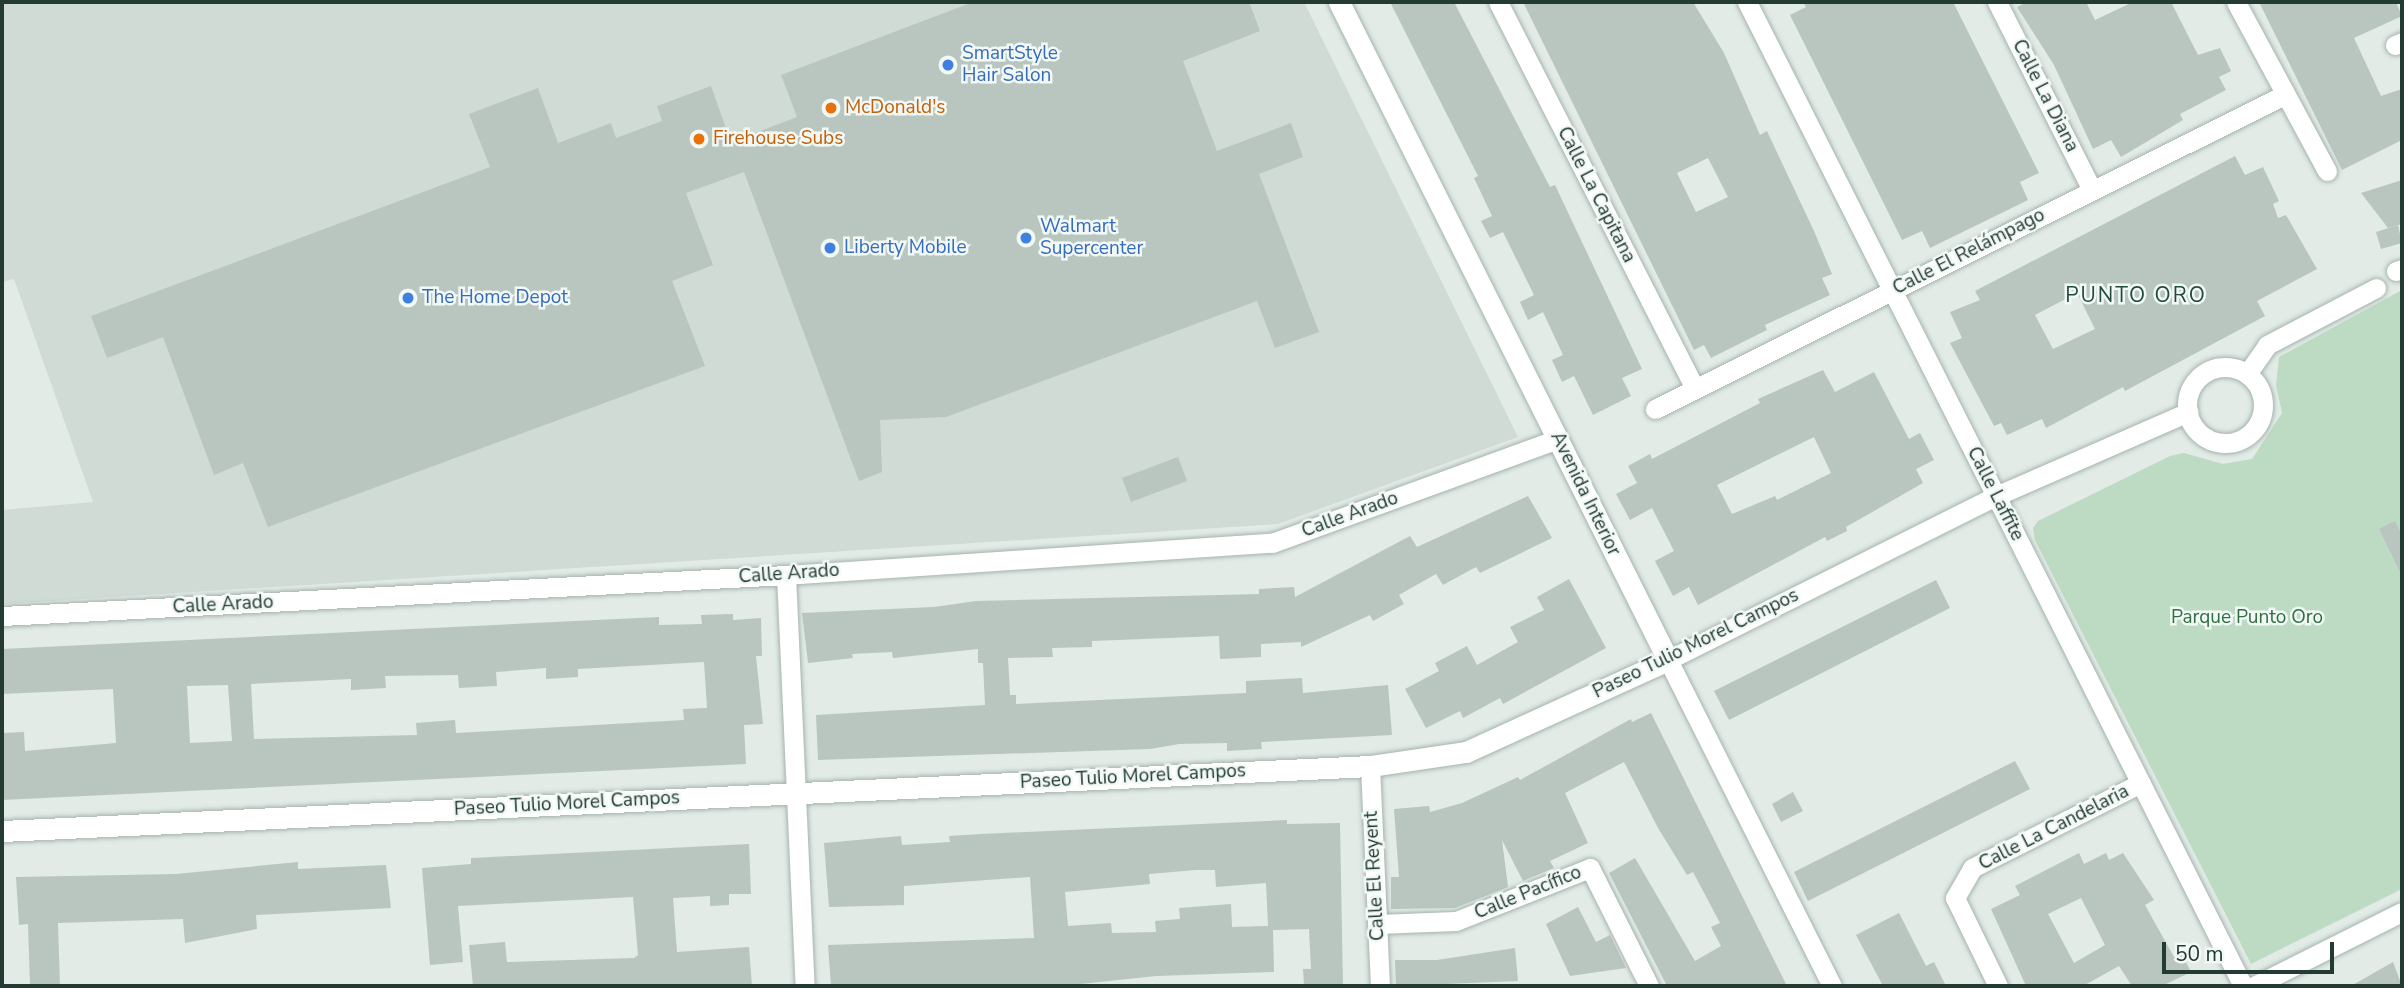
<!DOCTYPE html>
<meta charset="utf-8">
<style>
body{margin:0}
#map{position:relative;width:2404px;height:988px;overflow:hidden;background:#e2ebe6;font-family:"Nunito Sans",sans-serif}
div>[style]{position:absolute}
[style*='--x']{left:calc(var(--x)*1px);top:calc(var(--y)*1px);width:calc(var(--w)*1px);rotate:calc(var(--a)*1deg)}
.built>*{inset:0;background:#d0dbd5}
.green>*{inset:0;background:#bcdbc2}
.building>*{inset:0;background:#b8c6bf}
.roads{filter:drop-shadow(0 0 2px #a5b3ad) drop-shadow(0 0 2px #a5b3ad)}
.street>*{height:19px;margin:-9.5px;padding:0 9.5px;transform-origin:9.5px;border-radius:9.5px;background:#fff}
.street>.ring{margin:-9.5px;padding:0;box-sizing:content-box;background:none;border:19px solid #fff;border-radius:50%}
.secondary>*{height:21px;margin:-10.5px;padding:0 10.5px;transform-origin:10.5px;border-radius:10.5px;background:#fff}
.dots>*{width:19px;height:19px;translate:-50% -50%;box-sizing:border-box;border:4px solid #f2f8f5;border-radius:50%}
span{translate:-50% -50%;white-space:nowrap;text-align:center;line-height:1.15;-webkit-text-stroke:5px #f2f8f5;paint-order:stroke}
.shop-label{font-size:19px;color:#366cbe}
.left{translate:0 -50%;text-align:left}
.street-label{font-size:19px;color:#233b33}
.food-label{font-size:19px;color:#c56008}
.park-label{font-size:19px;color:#306f43}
.neighbourhood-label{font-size:21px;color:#204c3e;letter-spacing:2px}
.frame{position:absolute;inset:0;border:4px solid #233b33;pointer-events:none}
.scale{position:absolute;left:2162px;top:942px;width:172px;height:32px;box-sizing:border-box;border:4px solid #233b33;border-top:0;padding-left:9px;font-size:21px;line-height:24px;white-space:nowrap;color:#233b33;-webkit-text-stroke:5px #f2f8f5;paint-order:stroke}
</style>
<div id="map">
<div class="built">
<i style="clip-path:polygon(2px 2px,1304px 2px,1518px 437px,1278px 524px,2px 604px,2px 510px,93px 502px,14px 279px,2px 282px)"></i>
</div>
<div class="green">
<i style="clip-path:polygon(2402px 290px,2402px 889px,2251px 964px,2035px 540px,2033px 528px,2038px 521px,2170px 456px,2184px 453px,2223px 464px,2252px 459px,2282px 413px,2276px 385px,2279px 357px)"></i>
</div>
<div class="building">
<i style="clip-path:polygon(973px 2px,1249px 2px,1260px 31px,1183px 61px,1217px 151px,1291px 123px,1303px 157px,1259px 174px,1319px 332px,1275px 348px,1257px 301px,946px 417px,880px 420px,882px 472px,859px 481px,744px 172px,686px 193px,713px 265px,672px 281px,705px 366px,268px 527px,243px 463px,214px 475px,163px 337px,107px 358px,91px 316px,490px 167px,469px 114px,538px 88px,558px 143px,611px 123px,616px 138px,662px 121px,657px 106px,711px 86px,731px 142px,797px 117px,781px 75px)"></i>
<i style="clip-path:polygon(1390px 2px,1454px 2px,1550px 187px,1555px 185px,1642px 369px,1622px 378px,1631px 396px,1593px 415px,1574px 376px,1562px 382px,1552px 360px,1563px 355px,1543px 312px,1528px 320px,1520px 302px,1534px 295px,1503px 232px,1490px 238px,1481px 221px,1492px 216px,1474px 178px,1478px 176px)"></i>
<i style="clip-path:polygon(evenodd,1523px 2px,1693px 2px,1724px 53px,1760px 135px,1767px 131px,1814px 231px,1832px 274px,1822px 278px,1830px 295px,1765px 325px,1767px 330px,1711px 358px,1704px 345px,1694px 350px,1523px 2px,1708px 158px,1728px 197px,1696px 212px,1677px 173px,1708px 158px)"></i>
<i style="clip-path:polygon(1803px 2px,1953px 2px,2039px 173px,2020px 182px,2028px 200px,1930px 248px,1922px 231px,1902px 240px,1790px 15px,1806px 7px)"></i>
<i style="clip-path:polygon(2027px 2px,2086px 2px,2095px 20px,2133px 2px,2171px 2px,2198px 55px,2220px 48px,2231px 71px,2219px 77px,2226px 90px,2180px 114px,2183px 120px,2121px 157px,2111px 140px,2093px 149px,2054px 65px,2017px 7px)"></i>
<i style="clip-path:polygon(2259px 2px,2396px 2px,2402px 16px,2354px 38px,2381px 96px,2402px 89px,2402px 140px,2342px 170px)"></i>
<i style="clip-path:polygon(evenodd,2235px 156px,2245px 175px,2263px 167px,2279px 201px,2273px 204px,2278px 218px,2286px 215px,2317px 269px,2257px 301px,2265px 316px,2125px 391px,2123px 387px,2046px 428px,2042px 419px,2007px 435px,2001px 423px,1994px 426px,1950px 343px,1962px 338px,1950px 312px,1980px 300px,1975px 291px,2235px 156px,2077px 293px,2095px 329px,2053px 349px,2035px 315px,2077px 293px)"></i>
<i style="clip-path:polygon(2402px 180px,2402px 224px,2388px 228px,2361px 193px)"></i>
<i style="clip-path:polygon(2398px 225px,2402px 243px,2381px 249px,2376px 232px)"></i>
<i style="clip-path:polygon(evenodd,1823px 370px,1835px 392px,1874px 372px,1909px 439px,1920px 433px,1934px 460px,1916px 469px,1923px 483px,1846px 527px,1847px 531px,1827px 541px,1825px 537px,1698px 605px,1689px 587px,1673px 596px,1655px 561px,1674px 551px,1652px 508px,1630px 520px,1616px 494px,1637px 483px,1628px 466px,1650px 454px,1652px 459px,1760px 403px,1758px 399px,1823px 370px,1814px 437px,1831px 473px,1777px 500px,1775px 496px,1732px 514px,1717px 485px,1814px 437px)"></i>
<i style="clip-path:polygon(1178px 457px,1187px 481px,1131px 502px,1122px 478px)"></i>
<i style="clip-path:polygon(1528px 496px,1552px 538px,1480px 573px,1476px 567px,1443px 585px,1436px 574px,1399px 595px,1404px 604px,1373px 621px,1370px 615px,1301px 647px,1301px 642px,1261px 644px,1261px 657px,1220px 659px,1219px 636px,1092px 641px,1092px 647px,1052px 648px,1053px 657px,1008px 658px,1010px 695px,1016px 695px,1016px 704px,1246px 693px,1246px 681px,1302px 678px,1303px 693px,1388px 685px,1392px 735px,1261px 742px,1262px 749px,1227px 751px,1227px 743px,1179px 744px,1150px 749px,818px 760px,816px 715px,985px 705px,983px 663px,978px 663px,978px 649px,893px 658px,892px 652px,852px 654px,853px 658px,808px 663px,802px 613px,934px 607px,976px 601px,1259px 594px,1259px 589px,1294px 587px,1295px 597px,1410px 536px,1417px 547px)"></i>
<i style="clip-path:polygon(2395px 521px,2402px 535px,2402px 576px,2379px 529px)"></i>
<i style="clip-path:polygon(1569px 579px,1606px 648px,1503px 704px,1500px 698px,1463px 718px,1460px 711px,1426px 728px,1405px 689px,1439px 671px,1435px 663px,1467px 646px,1477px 665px,1518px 642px,1510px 627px,1544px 610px,1537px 597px)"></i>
<i style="clip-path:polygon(1936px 580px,1950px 608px,1729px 720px,1714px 691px)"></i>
<i style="clip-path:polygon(evenodd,733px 614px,733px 620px,761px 618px,762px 656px,756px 656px,763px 724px,744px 725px,746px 764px,2px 800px,2px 733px,24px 732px,25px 751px,116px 743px,113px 689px,2px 694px,2px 649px,659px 617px,659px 625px,702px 624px,701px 615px,733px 614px,704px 662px,707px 708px,683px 709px,684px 720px,456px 733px,455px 720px,416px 723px,417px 735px,254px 739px,251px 684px,351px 679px,351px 690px,386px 688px,385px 676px,458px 675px,459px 688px,497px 686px,496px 672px,546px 668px,546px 679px,578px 677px,578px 669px,704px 662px,733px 614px,228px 685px,232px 741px,190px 743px,187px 686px,228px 685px)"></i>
<i style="clip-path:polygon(1651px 713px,1787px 986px,1667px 986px,1609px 873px,1635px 858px,1695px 961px,1721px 946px,1711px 927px,1720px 923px,1693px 872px,1687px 875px,1658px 828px,1624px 762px,1565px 793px,1588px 843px,1550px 861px,1554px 868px,1523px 881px,1502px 840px,1508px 887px,1455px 908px,1391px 909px,1391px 877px,1399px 877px,1394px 809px,1429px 806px,1430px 812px,1462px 803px,1518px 777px,1520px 780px,1631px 719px,1632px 722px)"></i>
<i style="clip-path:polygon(2015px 761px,2030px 789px,1808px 901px,1794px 872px)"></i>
<i style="clip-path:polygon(1793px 792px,1803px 811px,1781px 822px,1772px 804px)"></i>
<i style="clip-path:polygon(evenodd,1287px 820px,1287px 824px,1340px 823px,1343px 986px,1304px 986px,1303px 969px,1311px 969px,1309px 929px,1273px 930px,1274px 972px,1156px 976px,1062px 986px,831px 986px,828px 945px,1034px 938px,1030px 877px,904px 886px,904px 905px,829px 907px,824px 843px,901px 836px,902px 845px,950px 842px,949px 836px,981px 834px,1287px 820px,1196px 870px,1215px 870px,1216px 887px,1266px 883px,1268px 926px,1232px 927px,1231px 904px,1179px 908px,1180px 919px,1155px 921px,1156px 932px,1112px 933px,1111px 923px,1068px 926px,1065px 892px,1150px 884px,1149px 874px,1196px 870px)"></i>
<i style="clip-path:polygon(749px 844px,751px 894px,729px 894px,729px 905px,710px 906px,710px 896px,673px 898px,677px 952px,749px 947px,752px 986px,473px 986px,469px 945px,505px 942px,507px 962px,634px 958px,638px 955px,633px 897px,458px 906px,463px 962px,430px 965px,422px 868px,471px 864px,471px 858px)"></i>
<i style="clip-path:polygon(evenodd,2079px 853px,2084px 864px,2106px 853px,2109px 860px,2123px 853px,2154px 900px,2145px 905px,2174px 957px,2182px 954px,2191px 972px,2162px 986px,2132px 986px,2119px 966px,2083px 986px,2026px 986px,1991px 909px,2020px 895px,2015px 886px,2079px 853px,2081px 898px,2105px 945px,2074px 963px,2048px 914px,2081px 898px)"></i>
<i style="clip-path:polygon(298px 862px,298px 869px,386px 865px,391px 908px,256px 915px,257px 929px,185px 943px,183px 919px,58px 923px,60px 986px,30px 986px,28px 924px,19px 925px,16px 877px,176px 874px)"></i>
<i style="clip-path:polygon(1578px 907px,1596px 942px,1610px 935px,1626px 968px,1570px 976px,1546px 924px)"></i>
<i style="clip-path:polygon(1899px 913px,1926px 966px,1934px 962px,1946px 986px,1883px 986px,1856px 935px)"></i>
<i style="clip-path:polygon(1515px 948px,1518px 981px,1396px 986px,1395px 960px,1437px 960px)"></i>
<i style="clip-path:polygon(2393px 962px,2402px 986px,2351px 986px)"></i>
</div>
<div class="roads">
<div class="street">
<i style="--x:1498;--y:2;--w:433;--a:63"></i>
<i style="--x:1747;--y:2;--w:1102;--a:63.25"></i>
<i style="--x:1997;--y:2;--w:211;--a:63.2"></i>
<i style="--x:2236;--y:2;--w:192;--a:61.7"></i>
<i style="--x:2395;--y:45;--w:8;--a:-23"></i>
<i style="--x:2396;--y:271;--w:6;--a:-18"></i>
<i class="ring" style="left:2187px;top:367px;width:57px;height:57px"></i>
<i style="--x:2247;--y:374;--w:35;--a:-55"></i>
<i style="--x:2267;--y:345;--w:123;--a:-27.6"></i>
<i style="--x:1655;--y:409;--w:703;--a:-26.53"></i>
<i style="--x:786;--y:575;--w:411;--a:87.4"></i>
<i style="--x:2;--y:616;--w:785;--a:-2.99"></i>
<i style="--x:786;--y:575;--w:487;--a:-3.8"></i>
<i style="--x:1272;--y:543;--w:304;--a:-20"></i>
<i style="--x:1370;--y:766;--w:220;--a:87.4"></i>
<i style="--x:1377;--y:924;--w:79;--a:-2.2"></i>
<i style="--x:1456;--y:921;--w:144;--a:-21.6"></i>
<i style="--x:1590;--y:868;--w:132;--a:63.4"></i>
<i style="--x:1832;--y:986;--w:365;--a:-116.7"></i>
<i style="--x:1668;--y:660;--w:367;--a:-26.6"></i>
<i style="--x:1996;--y:496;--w:210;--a:-23.6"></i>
<i style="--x:1998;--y:986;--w:98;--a:-116"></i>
<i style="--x:1955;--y:898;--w:34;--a:-60"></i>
<i style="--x:1972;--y:868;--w:189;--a:-26.7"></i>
<i style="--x:2254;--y:986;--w:165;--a:-26.6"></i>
</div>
<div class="secondary">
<i style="--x:2;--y:831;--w:1370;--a:-2.72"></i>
<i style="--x:1370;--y:766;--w:97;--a:-8.3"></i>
<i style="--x:1466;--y:752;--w:222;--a:-24.5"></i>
<i style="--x:1668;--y:660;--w:736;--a:-116.57"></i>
</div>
</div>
<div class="dots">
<i style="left:948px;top:65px;background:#3f7fe0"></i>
<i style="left:831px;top:108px;background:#e8710a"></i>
<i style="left:699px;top:139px;background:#e8710a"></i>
<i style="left:1026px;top:238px;background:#3f7fe0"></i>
<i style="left:830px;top:248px;background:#3f7fe0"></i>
<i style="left:408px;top:298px;background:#3f7fe0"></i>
</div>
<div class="shop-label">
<span class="left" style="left:962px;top:65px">SmartStyle<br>Hair Salon</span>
<span class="left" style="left:1040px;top:238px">Walmart<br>Supercenter</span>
<span class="left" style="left:844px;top:248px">Liberty Mobile</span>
<span class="left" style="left:422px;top:298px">The Home Depot</span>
</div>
<div class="street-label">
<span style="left:2045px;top:96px;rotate:63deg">Calle La Diana</span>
<span style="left:1596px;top:195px;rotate:63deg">Calle La Capitana</span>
<span style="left:1969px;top:252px;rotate:-27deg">Calle El Relámpago</span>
<span style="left:1585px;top:494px;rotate:64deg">Avenida Interior</span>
<span style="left:1995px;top:494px;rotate:63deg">Calle Laffite</span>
<span style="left:1350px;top:515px;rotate:-20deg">Calle Arado</span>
<span style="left:789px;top:574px;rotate:-4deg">Calle Arado</span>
<span style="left:223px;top:605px;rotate:-3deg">Calle Arado</span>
<span style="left:1696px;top:644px;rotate:-26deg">Paseo Tulio Morel Campos</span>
<span style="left:1133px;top:777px;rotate:-3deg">Paseo Tulio Morel Campos</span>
<span style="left:567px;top:804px;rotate:-3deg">Paseo Tulio Morel Campos</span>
<span style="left:2054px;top:828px;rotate:-27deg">Calle La Candelaria</span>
<span style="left:1375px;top:876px;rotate:-93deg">Calle El Reyent</span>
<span style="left:1528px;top:893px;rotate:-22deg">Calle Pacífico</span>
</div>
<div class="food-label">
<span class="left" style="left:845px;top:108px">McDonald's</span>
<span class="left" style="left:713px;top:139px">Firehouse Subs</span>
</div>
<div class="park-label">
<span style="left:2247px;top:618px">Parque Punto Oro</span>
</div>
<div class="neighbourhood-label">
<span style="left:2136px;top:295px">PUNTO ORO</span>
</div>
<div class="frame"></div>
<div class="scale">50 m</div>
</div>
